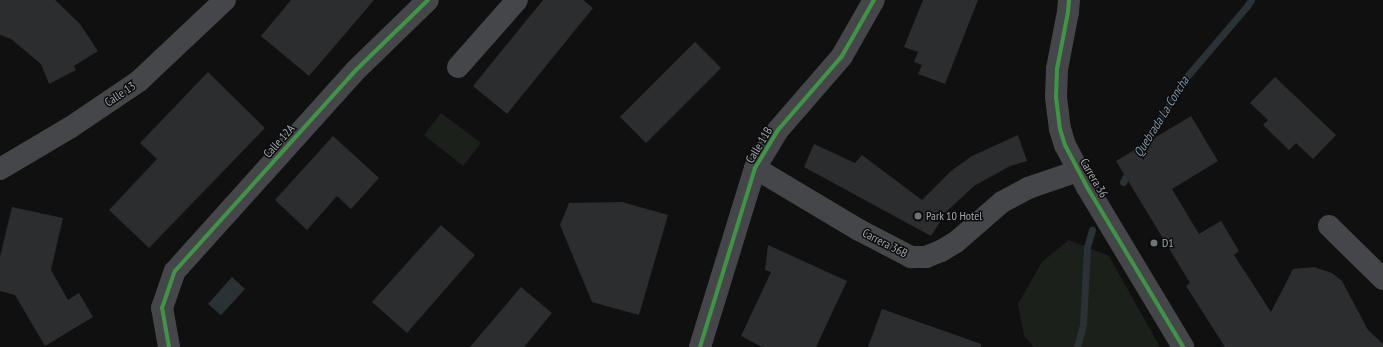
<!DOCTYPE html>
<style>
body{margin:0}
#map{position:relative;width:1383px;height:347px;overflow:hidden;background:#101011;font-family:"PT Sans Narrow",sans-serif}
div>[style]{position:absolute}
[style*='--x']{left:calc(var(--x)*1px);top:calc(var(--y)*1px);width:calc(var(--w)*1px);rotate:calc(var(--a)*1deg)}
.green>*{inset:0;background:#1b201b}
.water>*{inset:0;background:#2a3236}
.stream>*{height:7px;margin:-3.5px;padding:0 3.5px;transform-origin:3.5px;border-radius:3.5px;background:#2a3236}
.building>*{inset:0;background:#2c2d2e}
.minor>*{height:22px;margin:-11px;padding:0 11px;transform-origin:11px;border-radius:11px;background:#454649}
.cycleway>*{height:4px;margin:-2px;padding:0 2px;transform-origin:2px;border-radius:2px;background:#419447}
.dots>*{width:11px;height:11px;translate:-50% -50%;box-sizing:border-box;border:2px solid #0b0b0c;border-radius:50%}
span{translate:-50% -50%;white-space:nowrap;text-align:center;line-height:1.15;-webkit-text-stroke:3px #0b0b0c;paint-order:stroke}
.street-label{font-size:12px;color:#a3a8b0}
.poi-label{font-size:12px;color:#a3a8b0}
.left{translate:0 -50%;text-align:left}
.water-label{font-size:13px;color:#7d96a7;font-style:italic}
</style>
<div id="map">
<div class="green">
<i style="clip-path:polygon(441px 113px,481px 143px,463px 166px,424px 135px)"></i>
<i style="clip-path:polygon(1069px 240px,1109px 256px,1160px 347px,1034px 347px,1024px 336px,1018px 304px,1042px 262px)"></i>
</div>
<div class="water">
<i style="clip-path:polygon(232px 277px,245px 289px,221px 315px,208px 304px)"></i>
</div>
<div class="stream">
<i style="--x:1141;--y:151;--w:82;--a:-59"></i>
<i style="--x:1183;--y:81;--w:99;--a:-49.5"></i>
<i style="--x:1247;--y:6;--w:7;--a:-56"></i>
<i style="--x:1123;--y:182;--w:15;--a:-62"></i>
<i style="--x:1077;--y:347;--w:24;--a:-75"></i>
<i style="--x:1083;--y:324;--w:77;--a:-87"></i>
<i style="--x:1087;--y:247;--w:18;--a:-74"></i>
</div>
<div class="building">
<i style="clip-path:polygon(0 0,55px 0,80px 24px,98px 51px,74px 66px,76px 70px,49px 84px,41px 64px,11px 39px,0 35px)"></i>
<i style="clip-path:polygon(291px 0,374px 0,309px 76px,261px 36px)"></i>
<i style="clip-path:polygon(543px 0,583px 0,593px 8px,507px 114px,473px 86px)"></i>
<i style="clip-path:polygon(923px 0,978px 0,945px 84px,918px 74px,922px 65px,914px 62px,918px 52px,904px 47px)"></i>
<i style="clip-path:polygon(695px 42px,721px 68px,646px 143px,620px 117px)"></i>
<i style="clip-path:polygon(208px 72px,265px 128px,149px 248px,109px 210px,157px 159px,140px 143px)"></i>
<i style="clip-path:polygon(1275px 77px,1336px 135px,1313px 159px,1296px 143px,1289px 150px,1263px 125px,1268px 120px,1250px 103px)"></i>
<i style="clip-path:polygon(1191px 116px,1218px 161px,1172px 189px,1199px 234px,1221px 221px,1239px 251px,1234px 255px,1271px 312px,1293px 269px,1314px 267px,1332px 273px,1342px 281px,1368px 330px,1383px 344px,1383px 347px,1225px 347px,1186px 286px,1190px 283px,1116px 161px)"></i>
<i style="clip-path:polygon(1018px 135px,1027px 161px,1010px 166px,974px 186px,947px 211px,931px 236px,804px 167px,814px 144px,855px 163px,862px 155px,922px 200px,951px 171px,972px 156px)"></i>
<i style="clip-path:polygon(333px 136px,379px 178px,351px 209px,337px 196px,307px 230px,275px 200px)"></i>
<i style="clip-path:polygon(622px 202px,668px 215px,639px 315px,592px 302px,560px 225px,569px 203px)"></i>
<i style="clip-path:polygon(12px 207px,63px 218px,51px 270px,68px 300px,79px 293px,93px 317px,45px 346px,15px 295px,0 291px,0 257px)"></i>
<i style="clip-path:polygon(441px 225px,475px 255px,407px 333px,372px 302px)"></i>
<i style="clip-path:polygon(768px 245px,847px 281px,816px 347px,762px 347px,741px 336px,771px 272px,765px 270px)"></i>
<i style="clip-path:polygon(521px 287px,552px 313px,524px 347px,470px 347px)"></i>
<i style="clip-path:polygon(882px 309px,981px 344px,981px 347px,868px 347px)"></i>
</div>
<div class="minor">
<i style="--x:1069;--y:0;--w:12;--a:95"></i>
<i style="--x:1068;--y:12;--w:58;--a:100.9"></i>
<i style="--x:1057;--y:69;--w:28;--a:92"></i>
<i style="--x:1056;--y:97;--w:32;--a:83"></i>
<i style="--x:1060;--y:129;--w:17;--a:73"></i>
<i style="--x:1065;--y:145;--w:47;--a:62.4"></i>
<i style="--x:1087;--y:187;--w:187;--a:59"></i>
<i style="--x:458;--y:67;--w:89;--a:-48.6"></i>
<i style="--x:755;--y:168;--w:121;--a:30.8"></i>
<i style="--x:859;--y:230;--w:59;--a:27.4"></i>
<i style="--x:911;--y:257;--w:15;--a:0"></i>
<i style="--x:926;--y:257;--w:16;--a:-22"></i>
<i style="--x:941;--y:251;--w:17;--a:-31"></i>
<i style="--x:956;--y:242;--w:61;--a:-41"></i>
<i style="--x:1002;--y:202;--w:30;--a:-28"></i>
<i style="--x:1028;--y:188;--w:53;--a:-18.8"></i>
<i style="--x:0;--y:169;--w:82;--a:-30.6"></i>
<i style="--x:71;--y:127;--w:82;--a:-34.1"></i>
<i style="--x:139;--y:81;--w:118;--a:-43.3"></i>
<i style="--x:1329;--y:226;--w:76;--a:44.5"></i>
<i style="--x:169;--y:347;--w:40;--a:-100"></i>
<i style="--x:162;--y:308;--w:39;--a:-71"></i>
<i style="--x:175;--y:271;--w:270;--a:-48"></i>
<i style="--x:356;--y:70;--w:100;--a:-44.2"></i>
<i style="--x:700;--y:347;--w:187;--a:-72.9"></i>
<i style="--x:755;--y:168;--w:44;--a:-58.8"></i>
<i style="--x:778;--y:130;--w:98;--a:-49.1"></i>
<i style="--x:842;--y:56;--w:64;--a:-60.3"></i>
</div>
<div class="cycleway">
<i style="--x:1069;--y:0;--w:12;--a:95"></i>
<i style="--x:1068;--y:12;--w:58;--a:100.9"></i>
<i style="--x:1057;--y:69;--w:28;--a:92"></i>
<i style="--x:1056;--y:97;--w:32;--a:83"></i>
<i style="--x:1060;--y:129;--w:17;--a:73"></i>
<i style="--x:1065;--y:145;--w:47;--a:62.4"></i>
<i style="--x:1087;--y:187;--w:187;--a:59"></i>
<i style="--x:169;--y:347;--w:40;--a:-100"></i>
<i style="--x:162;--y:308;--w:39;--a:-71"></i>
<i style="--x:175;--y:271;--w:270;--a:-48"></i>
<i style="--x:356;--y:70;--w:100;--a:-44.2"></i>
<i style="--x:700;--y:347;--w:187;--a:-72.9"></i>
<i style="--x:755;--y:168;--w:44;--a:-58.8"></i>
<i style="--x:778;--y:130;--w:98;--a:-49.1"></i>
<i style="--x:842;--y:56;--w:64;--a:-60.3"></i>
</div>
<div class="dots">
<i style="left:918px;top:216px;background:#707378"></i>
<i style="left:1154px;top:243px;background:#707378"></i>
</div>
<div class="street-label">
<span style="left:120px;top:94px;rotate:-34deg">Calle 13</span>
<span style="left:279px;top:141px;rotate:-48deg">Calle 12A</span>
<span style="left:759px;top:145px;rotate:-59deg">Calle 11B</span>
<span style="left:1094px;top:178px;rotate:60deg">Carrera 36</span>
<span style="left:885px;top:243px;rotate:27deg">Carrera 36B</span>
</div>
<div class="poi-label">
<span class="left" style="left:926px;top:216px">Park 10 Hotel</span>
<span class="left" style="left:1162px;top:243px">D1</span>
</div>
<div class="water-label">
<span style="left:1162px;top:117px;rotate:-58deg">Quebrada La Concha</span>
</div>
</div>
